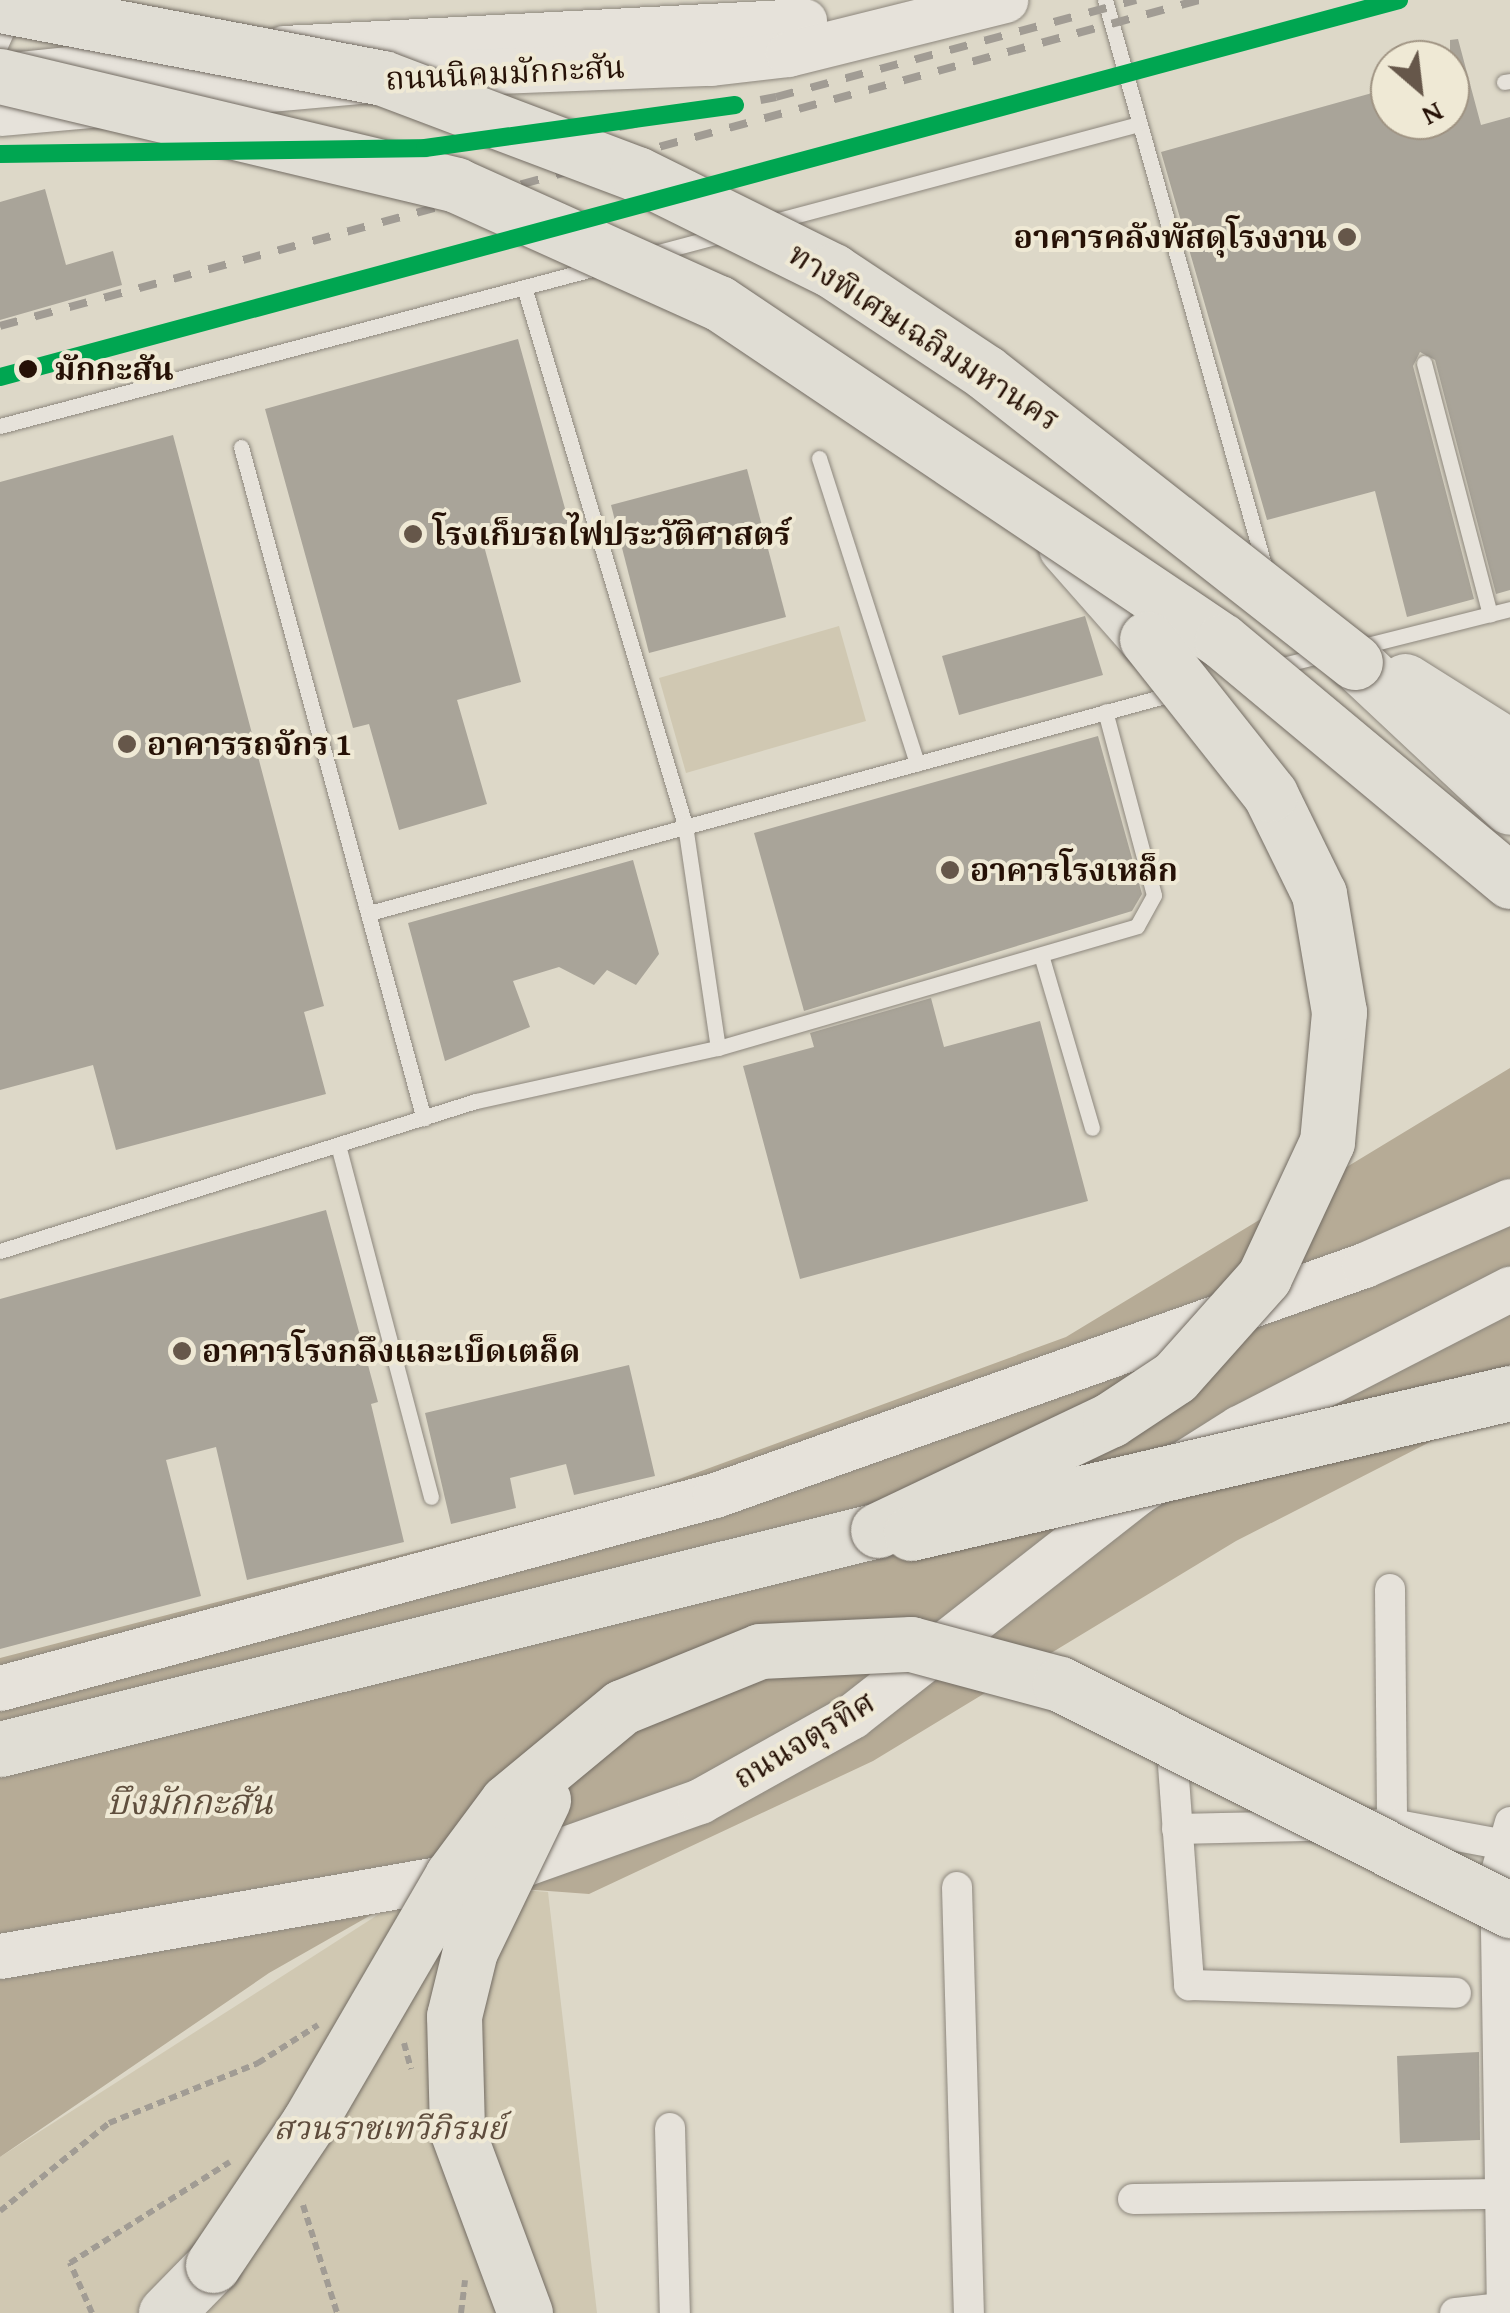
<!DOCTYPE html>
<meta charset="utf-8">
<style>
body{margin:0}
#map{position:relative;width:1510px;height:2313px;overflow:hidden;background:#ddd8c8;font-family:"Gentium Book Plus","Noto Serif Thai",serif}
div>[style]{position:absolute}
[style*='--x']{left:calc(var(--x)*1px);top:calc(var(--y)*1px);width:calc(var(--w)*1px);rotate:calc(var(--a)*1deg)}
.green>*{inset:0;background:#d0c8b2}
.water>*{inset:0;background:#b6ab96}
.building>*{inset:0;background:#a9a499}
.path>*{height:6px;margin-top:-3px;transform-origin:0;background:repeating-linear-gradient(90deg,#a19c94 0 8px,transparent 0 13px)}
.roads{filter:drop-shadow(0 0 2px #8d877d) drop-shadow(0 0 2px #8d877d)}
.lane>*{height:15px;margin:-7.5px;padding:0 7.5px;transform-origin:7.5px;border-radius:7.5px;background:#e6e2da}
.street>*{height:30px;margin:-15px;padding:0 15px;transform-origin:15px;border-radius:15px;background:#e6e2da}
.secondary>*{height:45px;margin:-22.5px;padding:0 22.5px;transform-origin:22.5px;border-radius:22.5px;background:#e6e2da}
.highway>*{height:55px;margin:-27.5px;padding:0 27.5px;transform-origin:27.5px;border-radius:27.5px;background:#e0ddd4}
.rail>*{height:8px;margin-top:-4px;transform-origin:0;background:repeating-linear-gradient(90deg,#a19c94 0 18px,transparent 0 36px)}
.bridges{filter:drop-shadow(0 0 2px #736c63) drop-shadow(0 0 2px #736c63)}
.highway-bridge>*{height:55px;margin:-27.5px;padding:0 27.5px;transform-origin:27.5px;border-radius:27.5px;background:#e0ddd4}
.rail-1>*{height:18px;margin:-9px;padding:0 9px;transform-origin:9px;border-radius:9px;background:#00a651}
.dots>*{width:28px;height:28px;translate:-50% -50%;box-sizing:border-box;border:5px solid #efe9d5;border-radius:50%}
span{translate:-50% -50%;white-space:nowrap;text-align:center;line-height:1.15;-webkit-text-stroke:8px #efe9d5;paint-order:stroke}
.street-label{font-size:32px;color:#261106}
.poi-label{font-size:32px;color:#261106;font-weight:700}
.right{translate:-100% -50%;text-align:right}
.left{translate:0 -50%;text-align:left}
.stop-label{font-size:32px;color:#261106;font-weight:700}
.park-label{font-size:32px;color:#5e4c3c;font-style:italic}
.water-label{font-size:35px;color:#5f4e3d;font-style:italic}
.north{position:absolute;left:1370px;top:40px;width:100px;height:100px;box-sizing:border-box;background:#efe9d5;border:2px solid #9f9382;border-radius:50%;rotate:152deg;font-size:28px;font-weight:700;line-height:40px;text-align:center;color:#261106}
.north::after{content:'';display:block;margin:auto;width:35px;height:45px;background:#66574a;clip-path:polygon(50% 0,100% 100%,50% 72%,0 100%)}
</style>
<div id="map">
<div class="green">
<i style="clip-path:polygon(839px 626px,866px 721px,686px 773px,659px 678px)"></i>
<i style="clip-path:polygon(429px 1882px,548px 1892px,597px 2313px,0 2313px,0 2157px)"></i>
</div>
<div class="water">
<i style="clip-path:polygon(1510px 1068px,1510px 1401px,1236px 1541px,873px 1761px,589px 1894px,429px 1882px,269px 1973px,0 2157px,0 1658px,644px 1492px,1066px 1337px)"></i>
</div>
<div class="building">
<i style="clip-path:polygon(1458px 39px,1481px 125px,1510px 117px,1510px 590px,1496px 594px,1435px 360px,1420px 352px,1413px 366px,1474px 599px,1407px 617px,1375px 491px,1267px 520px,1161px 152px,1390px 88px,1390px 120px,1450px 120px,1450px 40px)"></i>
<i style="clip-path:polygon(45px 189px,66px 265px,113px 251px,122px 285px,0 320px,0 202px)"></i>
<i style="clip-path:polygon(518px 339px,569px 523px,484px 546px,521px 682px,457px 700px,487px 804px,399px 830px,369px 724px,353px 728px,265px 409px)"></i>
<i style="clip-path:polygon(173px 435px,324px 1006px,304px 1012px,326px 1094px,116px 1150px,93px 1065px,0 1090px,0 482px)"></i>
<i style="clip-path:polygon(747px 469px,786px 617px,649px 653px,611px 505px)"></i>
<i style="clip-path:polygon(1085px 616px,1103px 675px,959px 715px,942px 656px)"></i>
<i style="clip-path:polygon(1098px 736px,1142px 894px,1132px 911px,804px 1011px,754px 833px)"></i>
<i style="clip-path:polygon(633px 860px,659px 954px,636px 985px,607px 970px,594px 985px,559px 967px,513px 981px,530px 1027px,445px 1061px,408px 923px)"></i>
<i style="clip-path:polygon(931px 998px,944px 1047px,1040px 1021px,1088px 1201px,800px 1279px,743px 1066px,814px 1047px,810px 1033px)"></i>
<i style="clip-path:polygon(326px 1210px,378px 1402px,371px 1404px,404px 1542px,247px 1580px,216px 1447px,166px 1460px,201px 1596px,0 1649px,0 1299px)"></i>
<i style="clip-path:polygon(629px 1365px,655px 1476px,574px 1495px,566px 1464px,510px 1478px,516px 1508px,451px 1524px,425px 1413px)"></i>
<i style="clip-path:polygon(1479px 2052px,1480px 2140px,1400px 2143px,1397px 2056px)"></i>
</div>
<div class="path">
<i style="--x:404;--y:2043;--w:27;--a:75"></i>
<i style="--x:303;--y:2205;--w:113;--a:72.5"></i>
<i style="--x:0;--y:2211;--w:140;--a:-38.9"></i>
<i style="--x:109;--y:2123;--w:161;--a:-21.9"></i>
<i style="--x:258;--y:2063;--w:71;--a:-32.3"></i>
<i style="--x:92;--y:2313;--w:55;--a:-113.7"></i>
<i style="--x:70;--y:2263;--w:189;--a:-32.3"></i>
<i style="--x:461;--y:2313;--w:33;--a:-83"></i>
</div>
<div class="roads">
<div class="lane">
<i style="--x:1105;--y:0;--w:594;--a:74.28"></i>
<i style="--x:0;--y:46;--w:32;--a:-66"></i>
<i style="--x:1504;--y:82;--w:6;--a:-9"></i>
<i style="--x:767;--y:223;--w:381;--a:-14.9"></i>
<i style="--x:647;--y:255;--w:82;--a:-14.9"></i>
<i style="--x:524;--y:287;--w:562;--a:73.34"></i>
<i style="--x:685;--y:825;--w:225;--a:81.6"></i>
<i style="--x:1424;--y:363;--w:260;--a:75.3"></i>
<i style="--x:0;--y:426;--w:621;--a:-14.84"></i>
<i style="--x:241;--y:447;--w:696;--a:74.77"></i>
<i style="--x:819;--y:458;--w:321;--a:72.2"></i>
<i style="--x:1359;--y:647;--w:156;--a:-14.1"></i>
<i style="--x:1271;--y:668;--w:57;--a:-14.3"></i>
<i style="--x:373;--y:912;--w:832;--a:-15.26"></i>
<i style="--x:1042;--y:958;--w:177;--a:73.6"></i>
<i style="--x:338;--y:1145;--w:364;--a:75.2"></i>
<i style="--x:0;--y:1251;--w:499;--a:-17.5"></i>
<i style="--x:476;--y:1101;--w:248;--a:-12.4"></i>
<i style="--x:718;--y:1048;--w:436;--a:-16.2"></i>
<i style="--x:1137;--y:926;--w:35;--a:-61"></i>
<i style="--x:1154;--y:895;--w:190;--a:-104.9"></i>
</div>
<div class="street">
<i style="--x:1390;--y:1589;--w:235;--a:89.5"></i>
<i style="--x:1173;--y:1765;--w:221;--a:85.8"></i>
<i style="--x:1189;--y:1985;--w:267;--a:1.7"></i>
<i style="--x:1177;--y:1829;--w:215;--a:-1.3"></i>
<i style="--x:1392;--y:1824;--w:110;--a:10.5"></i>
<i style="--x:957;--y:1887;--w:426;--a:88.4"></i>
<i style="--x:670;--y:2128;--w:185;--a:88.5"></i>
<i style="--x:1133;--y:2199;--w:370;--a:-0.8"></i>
<i style="--x:1455;--y:2313;--w:46;--a:-6.2"></i>
<i style="--x:1502;--y:2313;--w:438;--a:-90.9"></i>
<i style="--x:1495;--y:1875;--w:55;--a:-74.2"></i>
</div>
<div class="secondary">
<i style="--x:284;--y:48;--w:521;--a:-2.97"></i>
<i style="--x:21;--y:74;--w:181;--a:-6"></i>
<i style="--x:0;--y:113;--w:447;--a:-5.1"></i>
<i style="--x:445;--y:73;--w:266;--a:-2.2"></i>
<i style="--x:711;--y:63;--w:78;--a:-6.7"></i>
<i style="--x:788;--y:54;--w:224;--a:-14"></i>
<i style="--x:0;--y:1688;--w:741;--a:-15.11"></i>
<i style="--x:715;--y:1495;--w:689;--a:-19.51"></i>
<i style="--x:1364;--y:1265;--w:159;--a:-23.7"></i>
<i style="--x:0;--y:1956;--w:531;--a:-9.98"></i>
<i style="--x:523;--y:1864;--w:188;--a:-19.6"></i>
<i style="--x:700;--y:1801;--w:174;--a:-29.2"></i>
<i style="--x:852;--y:1716;--w:361;--a:-38.1"></i>
<i style="--x:1136;--y:1493;--w:122;--a:-32.3"></i>
<i style="--x:1239;--y:1428;--w:305;--a:-27.2"></i>
</div>
<div class="highway">
<i style="--x:1066;--y:547;--w:123;--a:48.6"></i>
<i style="--x:1355;--y:662;--w:212;--a:43.1"></i>
<i style="--x:1405;--y:681;--w:124;--a:32.2"></i>
<i style="--x:0;--y:1749;--w:905;--a:-14.01"></i>
<i style="--x:166;--y:2313;--w:67;--a:-45.6"></i>
</div>
</div>
<div class="rail">
<i style="--x:0;--y:154;--w:297;--a:0.4"></i>
<i style="--x:297;--y:156;--w:323;--a:-5.1"></i>
<i style="--x:619;--y:127;--w:160;--a:-10.8"></i>
<i style="--x:776;--y:97;--w:373;--a:-15.1"></i>
<i style="--x:0;--y:326;--w:1243;--a:-15.21"></i>
</div>
<div class="bridges">
<div class="highway-bridge">
<i style="--x:0;--y:5;--w:390;--a:10.8"></i>
<i style="--x:383;--y:78;--w:272;--a:20.7"></i>
<i style="--x:637;--y:174;--w:219;--a:26.3"></i>
<i style="--x:833;--y:271;--w:182;--a:33.6"></i>
<i style="--x:985;--y:372;--w:470;--a:38.1"></i>
<i style="--x:0;--y:76;--w:469;--a:13.4"></i>
<i style="--x:456;--y:185;--w:288;--a:24.2"></i>
<i style="--x:719;--y:303;--w:606;--a:33.9"></i>
<i style="--x:1222;--y:641;--w:375;--a:39.8"></i>
<i style="--x:878;--y:1530;--w:257;--a:-25.4"></i>
<i style="--x:1110;--y:1420;--w:78;--a:-33.5"></i>
<i style="--x:1175;--y:1377;--w:134;--a:-48.3"></i>
<i style="--x:1264;--y:1277;--w:149;--a:-65"></i>
<i style="--x:1327;--y:1142;--w:131;--a:-84.7"></i>
<i style="--x:1339;--y:1012;--w:120;--a:-99.6"></i>
<i style="--x:1319;--y:894;--w:111;--a:-116.1"></i>
<i style="--x:1270;--y:794;--w:198;--a:-128.4"></i>
<i style="--x:911;--y:1533;--w:615;--a:-13.16"></i>
<i style="--x:213;--y:2265;--w:172;--a:-56.1"></i>
<i style="--x:309;--y:2122;--w:285;--a:-59.8"></i>
<i style="--x:452;--y:1876;--w:92;--a:-53.4"></i>
<i style="--x:507;--y:1802;--w:149;--a:-39.6"></i>
<i style="--x:622;--y:1707;--w:149;--a:-22.1"></i>
<i style="--x:760;--y:1651;--w:151;--a:-2.7"></i>
<i style="--x:911;--y:1644;--w:154;--a:15"></i>
<i style="--x:1060;--y:1684;--w:504;--a:26.67"></i>
<i style="--x:525;--y:2313;--w:195;--a:-110.4"></i>
<i style="--x:457;--y:2130;--w:114;--a:-91.5"></i>
<i style="--x:454;--y:2016;--w:67;--a:-76.2"></i>
<i style="--x:470;--y:1951;--w:168;--a:-64.2"></i>
</div>
</div>
<div class="rail-1">
<i style="--x:0;--y:154;--w:425;--a:-0.8"></i>
<i style="--x:425;--y:148;--w:313;--a:-7.9"></i>
<i style="--x:0;--y:377;--w:1449;--a:-15.08"></i>
</div>
<div class="dots">
<i style="left:1347px;top:237px;background:#66574a"></i>
<i style="left:28px;top:369px;background:#261106"></i>
<i style="left:413px;top:534px;background:#66574a"></i>
<i style="left:127px;top:744px;background:#66574a"></i>
<i style="left:950px;top:870px;background:#66574a"></i>
<i style="left:182px;top:1351px;background:#66574a"></i>
</div>
<div class="street-label">
<span style="left:505px;top:73px;rotate:-3deg">ถนนนิคมมักกะสัน</span>
<span style="left:924px;top:337px;rotate:33deg">ทางพิเศษเฉลิมมหานคร</span>
<span style="left:804px;top:1740px;rotate:-31deg">ถนนจตุรทิศ</span>
</div>
<div class="poi-label">
<span class="right" style="left:1327px;top:237px">อาคารคลังพัสดุโรงงาน</span>
<span class="left" style="left:433px;top:534px">โรงเก็บรถไฟประวัติศาสตร์</span>
<span class="left" style="left:147px;top:744px">อาคารรถจักร 1</span>
<span class="left" style="left:970px;top:870px">อาคารโรงเหล็ก</span>
<span class="left" style="left:202px;top:1351px">อาคารโรงกลึงและเบ็ดเตล็ด</span>
</div>
<div class="stop-label">
<span class="left" style="left:54px;top:369px">มักกะสัน</span>
</div>
<div class="park-label">
<span style="left:390px;top:2128px">สวนราชเทวีภิรมย์</span>
</div>
<div class="water-label">
<span style="left:190px;top:1802px">บึงมักกะสัน</span>
</div>
<div class="north">N</div>
</div>
